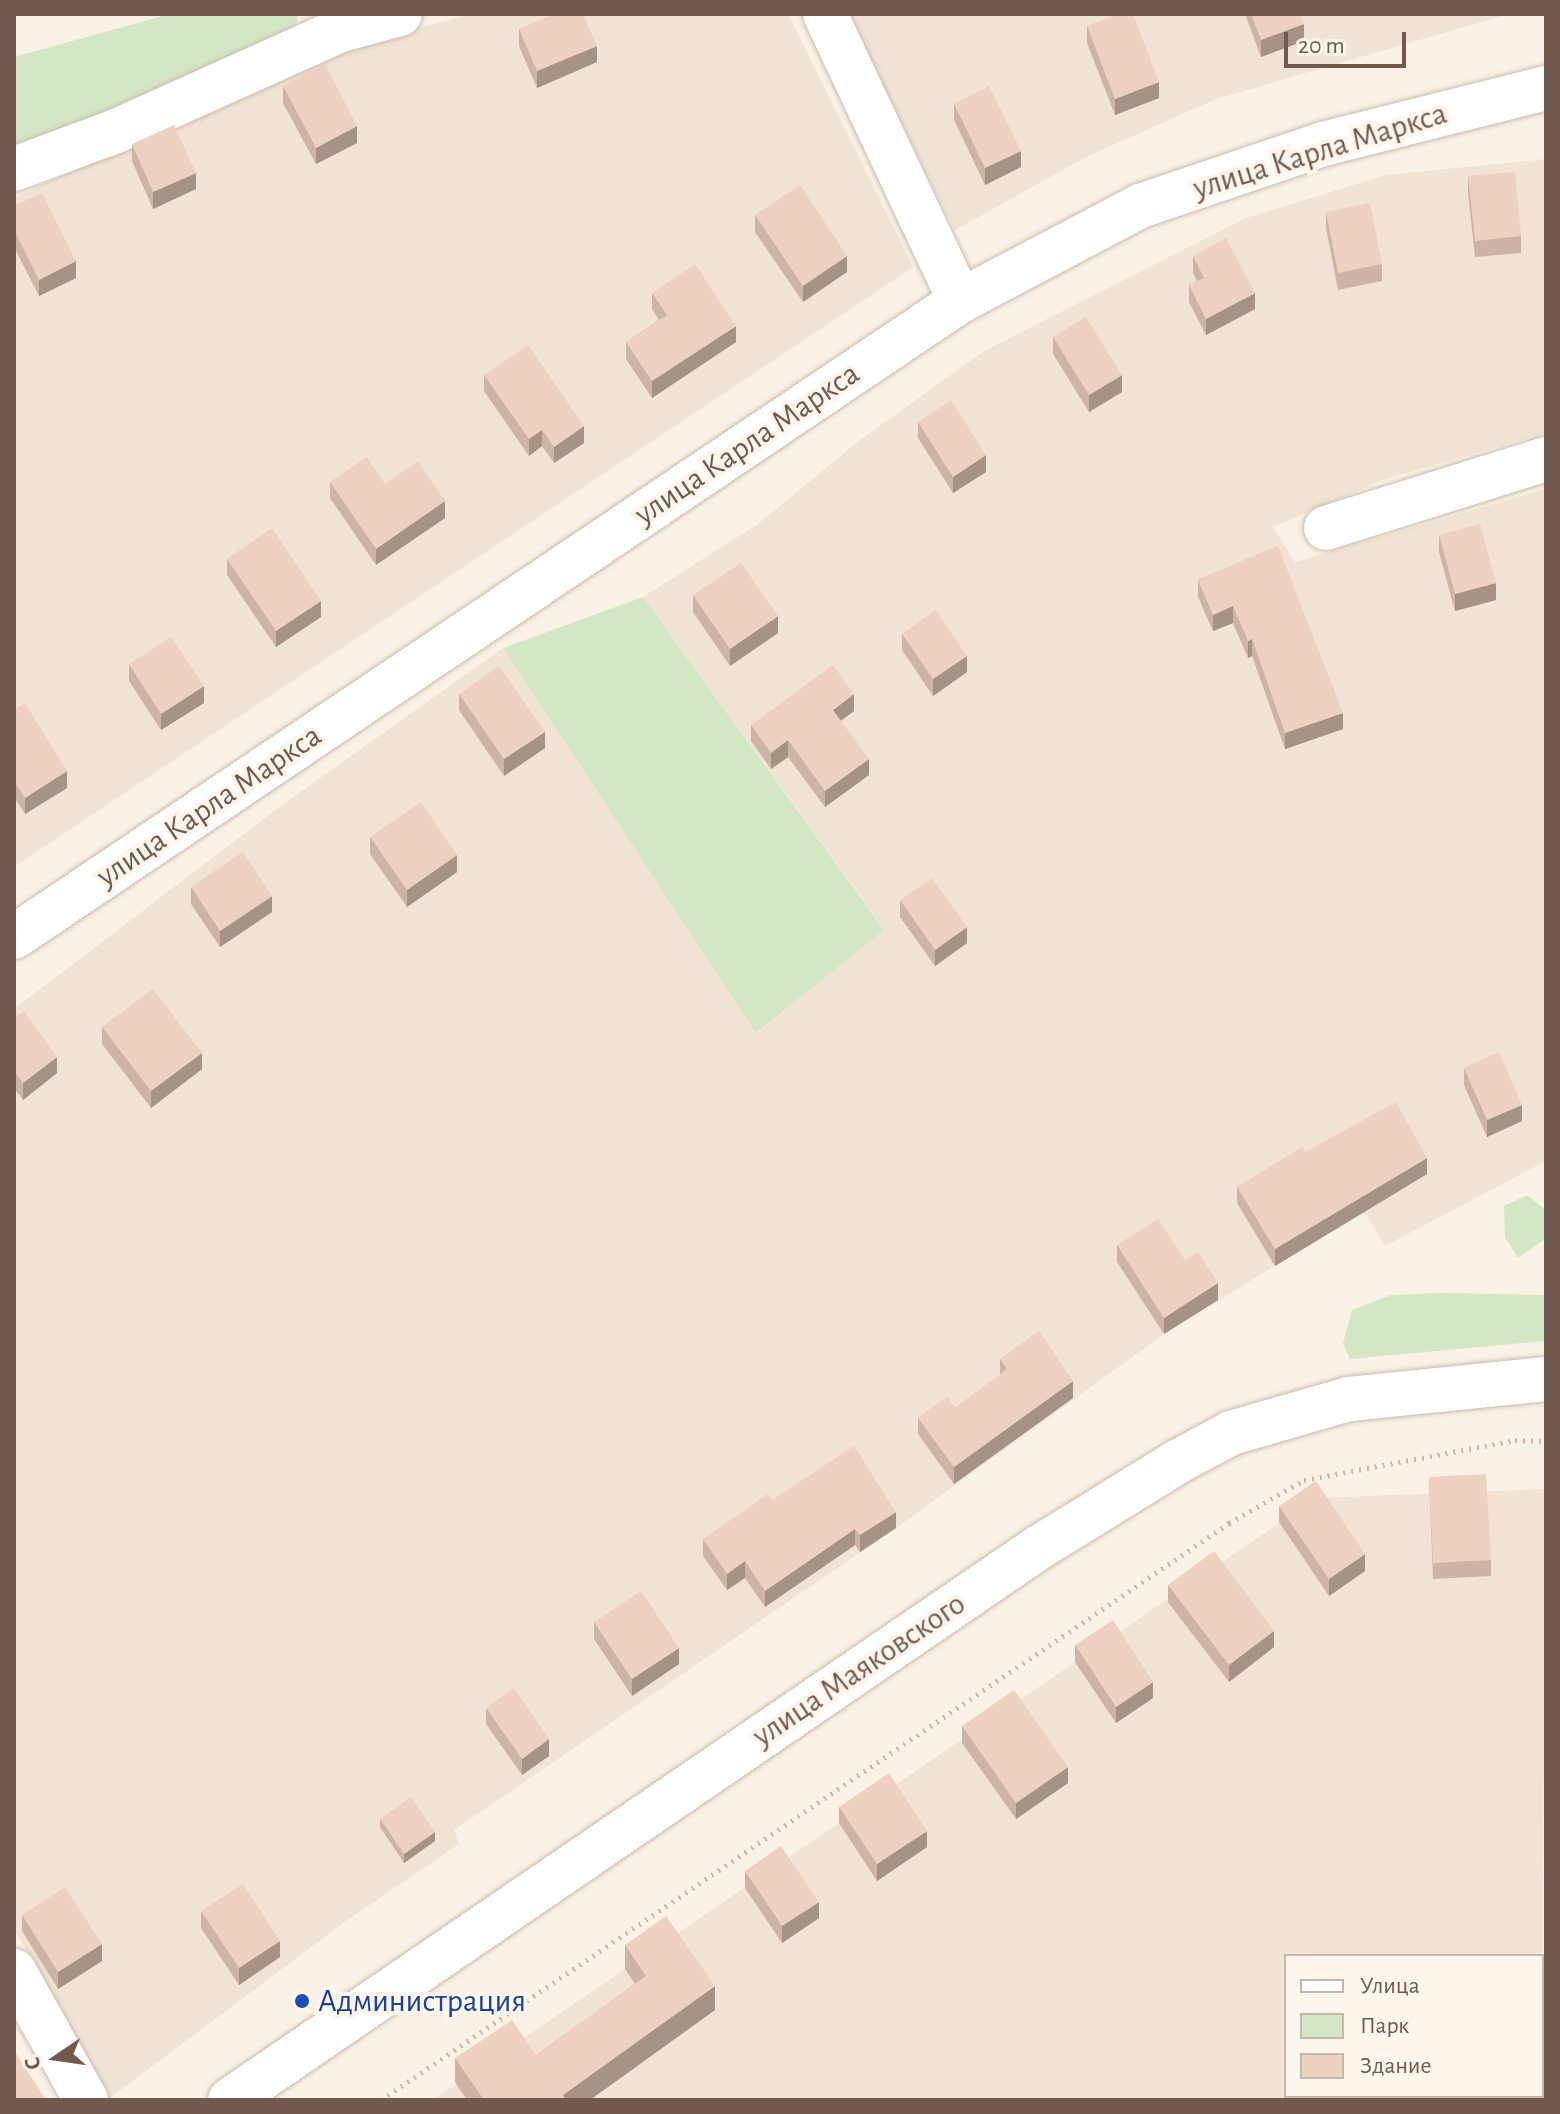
<!DOCTYPE html>
<meta charset="utf-8">
<style>
body{margin:0}
#map{position:relative;width:1560px;height:2114px;overflow:hidden;background:#faf2e6;font-family:"Alegreya Sans",sans-serif}
div>[style]{position:absolute}
[style*='--x']{left:calc(var(--x)*1px);top:calc(var(--y)*1px);width:calc(var(--w)*1px);rotate:calc(var(--a)*1deg)}
.residential>*{inset:0;background:#f1e4d5}
.green>*{inset:0;background:#d4e7c5}
.path>*{height:5px;margin-top:-2.5px;transform-origin:0;background:repeating-linear-gradient(90deg,#d2b4a3 0 2px,transparent 0 8px)}
.roads{filter:drop-shadow(0 0 2px #cbbaad) drop-shadow(0 0 2px #cbbaad)}
.minor>*{height:44px;margin:-22px;padding:0 22px;transform-origin:22px;border-radius:22px;background:#fff}
.wall>*{inset:0;background:#cdb4a5}
.shaded-wall>*{inset:0;background:#a79286}
.building>*{inset:0;background:#eed1c0}
.dots>*{width:22px;height:22px;translate:-50% -50%;box-sizing:border-box;border:4px solid #fef6ec;border-radius:50%}
span{translate:-50% -50%;white-space:nowrap;text-align:center;line-height:1.15;-webkit-text-stroke:8px #fef6ec;paint-order:stroke}
.street-label{font-size:32px;color:#72594d}
.transit-label{font-size:32px;color:#164399}
.left{translate:0 -50%;text-align:left}
.frame{position:absolute;inset:0;border:16px solid #72594d;pointer-events:none}
.legend{position:absolute;left:1284px;top:1954px;width:260px;height:144px;box-sizing:border-box;background:#fef6ec;border:2px solid #c6b7ac;margin:0;padding:10px 14px;list-style:none;font-size:24px;color:#72594d}
.legend li{display:flex;align-items:center;gap:16px;height:40px}
.legend b{width:40px;border:2px solid #c6b7ac}
.north{position:absolute;left:16px;top:2018px;width:80px;height:80px;-webkit-text-stroke:6px #fef6ec;paint-order:stroke;rotate:257deg;font-size:22px;font-weight:700;line-height:32px;text-align:center;color:#72594d}
.north::after{content:'';display:block;margin:auto;width:28px;height:36px;background:#72594d;clip-path:polygon(50% 0,100% 100%,50% 72%,0 100%)}
.scale{position:absolute;left:1284px;top:32px;width:122px;height:36px;box-sizing:border-box;border:4px solid #72594d;border-top:0;padding-left:10px;font-size:24px;line-height:28px;white-space:nowrap;color:#72594d;-webkit-text-stroke:6px #fef6ec;paint-order:stroke}
</style>
<div id="map">
<div class="residential">
<i style="clip-path:polygon(472px 14px,788px 14px,913px 267px,14px 867px,14px 198px,235px 95px,395px 34px)"></i>
<i style="clip-path:polygon(847px 14px,1509px 14px,1216px 99px,1086px 157px,955px 230px)"></i>
<i style="clip-path:polygon(1546px 159px,1546px 433px,1382px 480px,1273px 527px,1295px 562px,1546px 489px,1546px 1161px,1385px 1246px,1364px 1211px,1164px 1334px,896px 1528px,454px 1830px,459px 1844px,343px 1923px,107px 2100px,14px 1928px,14px 1009px,282px 805px,503px 648px,757px 1033px,884px 929px,643px 597px,758px 524px,856px 443px,984px 351px,1246px 218px,1386px 175px)"></i>
<i style="clip-path:polygon(1546px 1489px,1542px 2002px,1542px 1956px,1286px 1956px,1286px 2096px,1538px 2096px,1537px 2100px,433px 2100px,1316px 1498px)"></i>
</div>
<div class="green">
<i style="clip-path:polygon(170px 14px,298px 14px,294px 31px,113px 112px,14px 146px,14px 57px)"></i>
<i style="clip-path:polygon(643px 597px,884px 930px,756px 1033px,503px 648px)"></i>
<i style="clip-path:polygon(1527px 1195px,1546px 1210px,1545px 1239px,1518px 1258px,1505px 1237px,1504px 1206px)"></i>
<i style="clip-path:polygon(1441px 1293px,1546px 1295px,1546px 1341px,1350px 1359px,1343px 1343px,1352px 1310px,1391px 1295px)"></i>
</div>
<div class="path">
<i style="--x:381;--y:2100;--w:1026;--a:-34.23"></i>
<i style="--x:1229;--y:1523;--w:86;--a:-29.8"></i>
<i style="--x:1304;--y:1480;--w:215;--a:-10.7"></i>
<i style="--x:1515;--y:1440;--w:31;--a:2"></i>
</div>
<div class="roads">
<div class="minor">
<i style="--x:825;--y:14;--w:317;--a:64.8"></i>
<i style="--x:14;--y:169;--w:109;--a:-20.4"></i>
<i style="--x:116;--y:131;--w:247;--a:-24.2"></i>
<i style="--x:341;--y:30;--w:61;--a:-15.2"></i>
<i style="--x:1326;--y:528;--w:231;--a:-17.4"></i>
<i style="--x:14;--y:937;--w:1140;--a:-33.91"></i>
<i style="--x:960;--y:301;--w:204;--a:-27.8"></i>
<i style="--x:1140;--y:206;--w:193;--a:-18.7"></i>
<i style="--x:1323;--y:144;--w:230;--a:-14.1"></i>
<i style="--x:14;--y:1971;--w:148;--a:60.8"></i>
<i style="--x:230;--y:2100;--w:979;--a:-34.34"></i>
<i style="--x:1038;--y:1548;--w:166;--a:-31.7"></i>
<i style="--x:1179;--y:1461;--w:59;--a:-28.3"></i>
<i style="--x:1231;--y:1433;--w:123;--a:-16.1"></i>
<i style="--x:1349;--y:1399;--w:198;--a:-5.8"></i>
</div>
</div>
<div class="wall">
<i style="clip-path:polygon(1245px 14px,1300px 14px,1304px 41px,1261px 57px)"></i>
<i style="clip-path:polygon(1087px 26px,1159px 98px,1115px 115px,1087px 43px)"></i>
<i style="clip-path:polygon(519px 29px,597px 62px,537px 88px,519px 46px)"></i>
<i style="clip-path:polygon(283px 86px,357px 143px,316px 164px,283px 103px)"></i>
<i style="clip-path:polygon(954px 104px,1021px 167px,985px 185px,954px 120px)"></i>
<i style="clip-path:polygon(132px 144px,196px 189px,153px 209px,132px 161px)"></i>
<i style="clip-path:polygon(1468px 176px,1521px 236px,1521px 253px,1475px 257px,1468px 193px)"></i>
<i style="clip-path:polygon(14px 206px,76px 278px,39px 296px,14px 247px)"></i>
<i style="clip-path:polygon(1326px 212px,1382px 264px,1382px 281px,1338px 290px,1326px 228px)"></i>
<i style="clip-path:polygon(755px 215px,847px 272px,803px 302px,755px 232px)"></i>
<i style="clip-path:polygon(1193px 256px,1255px 309px,1206px 335px,1189px 302px,1189px 285px,1197px 281px,1193px 273px)"></i>
<i style="clip-path:polygon(652px 293px,736px 342px,652px 398px,626px 359px,626px 342px,659px 320px,652px 309px)"></i>
<i style="clip-path:polygon(1053px 337px,1122px 392px,1089px 412px,1053px 354px)"></i>
<i style="clip-path:polygon(484px 375px,584px 443px,554px 463px,542px 446px,529px 456px,484px 391px)"></i>
<i style="clip-path:polygon(918px 422px,986px 472px,953px 493px,918px 438px)"></i>
<i style="clip-path:polygon(330px 482px,445px 518px,376px 565px,330px 498px)"></i>
<i style="clip-path:polygon(1439px 535px,1496px 600px,1455px 611px,1439px 552px)"></i>
<i style="clip-path:polygon(1278px 546px,1343px 729px,1285px 749px,1252px 656px,1248px 658px,1233px 623px,1213px 631px,1198px 597px,1198px 580px)"></i>
<i style="clip-path:polygon(227px 559px,321px 617px,276px 647px,227px 575px)"></i>
<i style="clip-path:polygon(693px 595px,778px 633px,730px 666px,693px 612px)"></i>
<i style="clip-path:polygon(902px 634px,967px 672px,933px 696px,902px 650px)"></i>
<i style="clip-path:polygon(129px 664px,204px 703px,161px 730px,129px 681px)"></i>
<i style="clip-path:polygon(459px 694px,545px 748px,504px 776px,459px 710px)"></i>
<i style="clip-path:polygon(14px 710px,67px 788px,25px 814px,14px 797px)"></i>
<i style="clip-path:polygon(854px 711px,841px 721px,869px 775px,825px 807px,788px 757px,771px 769px,751px 741px,751px 725px)"></i>
<i style="clip-path:polygon(370px 837px,457px 872px,407px 907px,370px 854px)"></i>
<i style="clip-path:polygon(191px 887px,272px 912px,220px 947px,191px 904px)"></i>
<i style="clip-path:polygon(900px 900px,967px 943px,935px 966px,900px 917px)"></i>
<i style="clip-path:polygon(14px 1018px,57px 1073px,23px 1100px,14px 1088px)"></i>
<i style="clip-path:polygon(102px 1027px,202px 1069px,151px 1108px,102px 1044px)"></i>
<i style="clip-path:polygon(1464px 1068px,1522px 1121px,1487px 1137px,1464px 1085px)"></i>
<i style="clip-path:polygon(1305px 1152px,1427px 1174px,1275px 1266px,1237px 1203px,1237px 1187px)"></i>
<i style="clip-path:polygon(1117px 1245px,1185px 1260px,1218px 1300px,1164px 1334px,1117px 1262px)"></i>
<i style="clip-path:polygon(1000px 1359px,1073px 1398px,954px 1484px,918px 1434px,918px 1418px,955px 1408px,1000px 1375px)"></i>
<i style="clip-path:polygon(1429px 1477px,1491px 1560px,1491px 1576px,1433px 1579px)"></i>
<i style="clip-path:polygon(772px 1500px,896px 1528px,860px 1552px,855px 1545px,765px 1607px,745px 1578px,727px 1590px,703px 1556px,703px 1539px)"></i>
<i style="clip-path:polygon(1279px 1506px,1365px 1571px,1329px 1596px,1279px 1522px)"></i>
<i style="clip-path:polygon(1168px 1585px,1274px 1647px,1229px 1682px,1168px 1602px)"></i>
<i style="clip-path:polygon(594px 1622px,679px 1664px,632px 1696px,594px 1639px)"></i>
<i style="clip-path:polygon(1075px 1645px,1153px 1698px,1116px 1723px,1075px 1662px)"></i>
<i style="clip-path:polygon(486px 1708px,549px 1756px,522px 1775px,486px 1724px)"></i>
<i style="clip-path:polygon(962px 1726px,1068px 1783px,1016px 1819px,962px 1743px)"></i>
<i style="clip-path:polygon(839px 1807px,927px 1847px,877px 1881px,839px 1823px)"></i>
<i style="clip-path:polygon(380px 1819px,435px 1841px,404px 1863px,380px 1827px)"></i>
<i style="clip-path:polygon(745px 1871px,819px 1918px,782px 1943px,745px 1888px)"></i>
<i style="clip-path:polygon(201px 1911px,280px 1957px,239px 1985px,201px 1928px)"></i>
<i style="clip-path:polygon(22px 1915px,102px 1961px,58px 1989px,22px 1931px)"></i>
<i style="clip-path:polygon(625px 1945px,715px 2010px,589px 2100px,467px 2100px,455px 2082px,455px 2058px,536px 2055px,635px 1984px,625px 1969px)"></i>
</div>
<div class="shaded-wall">
<i style="clip-path:polygon(1304px 24px,1304px 41px,1261px 57px,1261px 40px)"></i>
<i style="clip-path:polygon(597px 46px,597px 62px,537px 88px,537px 71px)"></i>
<i style="clip-path:polygon(1159px 82px,1159px 98px,1115px 115px,1115px 99px)"></i>
<i style="clip-path:polygon(357px 126px,357px 143px,316px 164px,316px 148px)"></i>
<i style="clip-path:polygon(1021px 151px,1021px 167px,985px 185px,985px 168px)"></i>
<i style="clip-path:polygon(196px 173px,196px 189px,153px 209px,153px 192px)"></i>
<i style="clip-path:polygon(847px 256px,847px 272px,803px 302px,803px 286px)"></i>
<i style="clip-path:polygon(76px 261px,76px 278px,39px 296px,39px 280px)"></i>
<i style="clip-path:polygon(1255px 293px,1255px 309px,1206px 335px,1206px 319px)"></i>
<i style="clip-path:polygon(736px 326px,736px 342px,652px 398px,652px 381px)"></i>
<i style="clip-path:polygon(1122px 375px,1122px 392px,1089px 412px,1089px 395px)"></i>
<i style="clip-path:polygon(584px 426px,584px 443px,554px 463px,554px 447px)"></i>
<i style="clip-path:polygon(542px 430px,542px 446px,529px 456px,529px 439px)"></i>
<i style="clip-path:polygon(986px 455px,986px 472px,953px 493px,953px 477px)"></i>
<i style="clip-path:polygon(445px 501px,445px 518px,376px 565px,376px 549px)"></i>
<i style="clip-path:polygon(1496px 583px,1496px 600px,1455px 611px,1455px 594px)"></i>
<i style="clip-path:polygon(321px 601px,321px 617px,276px 647px,276px 631px)"></i>
<i style="clip-path:polygon(1233px 606px,1233px 623px,1213px 631px,1213px 615px)"></i>
<i style="clip-path:polygon(778px 616px,778px 633px,730px 666px,730px 649px)"></i>
<i style="clip-path:polygon(1252px 639px,1252px 656px,1248px 658px,1248px 641px)"></i>
<i style="clip-path:polygon(967px 656px,967px 672px,933px 696px,933px 679px)"></i>
<i style="clip-path:polygon(204px 686px,204px 703px,161px 730px,161px 714px)"></i>
<i style="clip-path:polygon(854px 694px,854px 711px,833px 726px,833px 710px)"></i>
<i style="clip-path:polygon(1343px 713px,1343px 729px,1285px 749px,1285px 733px)"></i>
<i style="clip-path:polygon(545px 732px,545px 748px,504px 776px,504px 759px)"></i>
<i style="clip-path:polygon(788px 740px,788px 757px,771px 769px,771px 753px)"></i>
<i style="clip-path:polygon(869px 759px,869px 775px,825px 807px,825px 791px)"></i>
<i style="clip-path:polygon(67px 771px,67px 788px,25px 814px,25px 798px)"></i>
<i style="clip-path:polygon(457px 855px,457px 872px,407px 907px,407px 890px)"></i>
<i style="clip-path:polygon(272px 896px,272px 912px,220px 947px,220px 931px)"></i>
<i style="clip-path:polygon(967px 927px,967px 943px,935px 966px,935px 950px)"></i>
<i style="clip-path:polygon(202px 1053px,202px 1069px,151px 1108px,151px 1091px)"></i>
<i style="clip-path:polygon(57px 1057px,57px 1073px,23px 1100px,23px 1083px)"></i>
<i style="clip-path:polygon(1522px 1105px,1522px 1121px,1487px 1137px,1487px 1120px)"></i>
<i style="clip-path:polygon(1427px 1158px,1427px 1174px,1275px 1266px,1275px 1249px)"></i>
<i style="clip-path:polygon(1218px 1283px,1218px 1300px,1164px 1334px,1164px 1318px)"></i>
<i style="clip-path:polygon(1073px 1381px,1073px 1398px,954px 1484px,954px 1467px)"></i>
<i style="clip-path:polygon(896px 1512px,896px 1528px,860px 1552px,860px 1535px)"></i>
<i style="clip-path:polygon(855px 1529px,855px 1545px,765px 1607px,765px 1591px)"></i>
<i style="clip-path:polygon(1365px 1554px,1365px 1571px,1329px 1596px,1329px 1579px)"></i>
<i style="clip-path:polygon(745px 1561px,745px 1578px,727px 1590px,727px 1574px)"></i>
<i style="clip-path:polygon(1274px 1631px,1274px 1647px,1229px 1682px,1229px 1665px)"></i>
<i style="clip-path:polygon(679px 1648px,679px 1664px,632px 1696px,632px 1679px)"></i>
<i style="clip-path:polygon(1153px 1682px,1153px 1698px,1116px 1723px,1116px 1707px)"></i>
<i style="clip-path:polygon(549px 1739px,549px 1756px,522px 1775px,522px 1759px)"></i>
<i style="clip-path:polygon(1068px 1767px,1068px 1783px,1016px 1819px,1016px 1803px)"></i>
<i style="clip-path:polygon(927px 1831px,927px 1847px,877px 1881px,877px 1864px)"></i>
<i style="clip-path:polygon(435px 1832px,435px 1841px,404px 1863px,404px 1854px)"></i>
<i style="clip-path:polygon(819px 1902px,819px 1918px,782px 1943px,782px 1926px)"></i>
<i style="clip-path:polygon(280px 1941px,280px 1957px,239px 1985px,239px 1968px)"></i>
<i style="clip-path:polygon(102px 1944px,102px 1961px,58px 1989px,58px 1972px)"></i>
<i style="clip-path:polygon(715px 1986px,715px 2010px,590px 2100px,563px 2100px,563px 2095px)"></i>
</div>
<div class="building">
<i style="clip-path:polygon(555px 14px,583px 14px,597px 46px,537px 71px,519px 29px)"></i>
<i style="clip-path:polygon(1118px 14px,1133px 14px,1159px 82px,1115px 99px,1087px 26px)"></i>
<i style="clip-path:polygon(1251px 14px,1300px 14px,1304px 24px,1261px 40px)"></i>
<i style="clip-path:polygon(325px 64px,357px 126px,316px 148px,283px 86px)"></i>
<i style="clip-path:polygon(989px 86px,1021px 151px,985px 168px,954px 104px)"></i>
<i style="clip-path:polygon(174px 125px,196px 173px,153px 192px,132px 144px)"></i>
<i style="clip-path:polygon(1515px 172px,1521px 236px,1475px 241px,1468px 176px)"></i>
<i style="clip-path:polygon(800px 185px,847px 256px,803px 286px,755px 215px)"></i>
<i style="clip-path:polygon(42px 193px,76px 261px,39px 280px,14px 230px,14px 206px)"></i>
<i style="clip-path:polygon(1370px 203px,1382px 264px,1338px 273px,1326px 212px)"></i>
<i style="clip-path:polygon(1226px 238px,1255px 293px,1206px 319px,1189px 285px,1204px 278px,1193px 256px)"></i>
<i style="clip-path:polygon(695px 264px,736px 326px,652px 381px,626px 342px,667px 315px,652px 293px)"></i>
<i style="clip-path:polygon(1086px 317px,1122px 375px,1089px 395px,1053px 337px)"></i>
<i style="clip-path:polygon(528px 345px,584px 426px,554px 447px,542px 430px,529px 439px,484px 375px)"></i>
<i style="clip-path:polygon(951px 400px,986px 455px,953px 477px,918px 422px)"></i>
<i style="clip-path:polygon(367px 457px,385px 484px,418px 461px,445px 501px,376px 549px,330px 482px)"></i>
<i style="clip-path:polygon(1480px 524px,1496px 583px,1455px 594px,1439px 535px)"></i>
<i style="clip-path:polygon(272px 528px,321px 601px,276px 631px,227px 559px)"></i>
<i style="clip-path:polygon(1278px 546px,1343px 713px,1285px 733px,1252px 639px,1248px 641px,1233px 606px,1213px 615px,1198px 580px)"></i>
<i style="clip-path:polygon(741px 563px,778px 616px,730px 649px,693px 595px)"></i>
<i style="clip-path:polygon(936px 610px,967px 656px,933px 679px,902px 634px)"></i>
<i style="clip-path:polygon(171px 637px,204px 686px,161px 714px,129px 664px)"></i>
<i style="clip-path:polygon(833px 665px,854px 694px,833px 710px,869px 759px,825px 791px,788px 740px,771px 753px,751px 725px)"></i>
<i style="clip-path:polygon(499px 666px,545px 732px,504px 759px,459px 694px)"></i>
<i style="clip-path:polygon(25px 703px,67px 771px,25px 798px,14px 781px,14px 710px)"></i>
<i style="clip-path:polygon(421px 802px,457px 855px,407px 890px,370px 837px)"></i>
<i style="clip-path:polygon(243px 852px,272px 896px,220px 931px,191px 887px)"></i>
<i style="clip-path:polygon(932px 878px,967px 927px,935px 950px,900px 900px)"></i>
<i style="clip-path:polygon(153px 989px,202px 1053px,151px 1091px,102px 1027px)"></i>
<i style="clip-path:polygon(24px 1011px,57px 1057px,23px 1083px,14px 1071px,14px 1018px)"></i>
<i style="clip-path:polygon(1499px 1052px,1522px 1105px,1487px 1120px,1464px 1068px)"></i>
<i style="clip-path:polygon(1396px 1102px,1427px 1158px,1275px 1249px,1237px 1187px,1302px 1147px,1305px 1152px)"></i>
<i style="clip-path:polygon(1158px 1219px,1185px 1260px,1198px 1252px,1218px 1283px,1164px 1318px,1117px 1245px)"></i>
<i style="clip-path:polygon(1039px 1331px,1073px 1381px,954px 1467px,918px 1418px,947px 1396px,955px 1408px,1007px 1369px,1000px 1359px)"></i>
<i style="clip-path:polygon(854px 1446px,896px 1512px,860px 1535px,855px 1529px,765px 1591px,745px 1561px,727px 1574px,703px 1539px,768px 1494px,772px 1500px)"></i>
<i style="clip-path:polygon(1486px 1474px,1491px 1560px,1433px 1563px,1429px 1477px)"></i>
<i style="clip-path:polygon(1316px 1481px,1365px 1554px,1329px 1579px,1279px 1506px)"></i>
<i style="clip-path:polygon(1214px 1551px,1274px 1631px,1229px 1665px,1168px 1585px)"></i>
<i style="clip-path:polygon(641px 1591px,679px 1648px,632px 1679px,594px 1622px)"></i>
<i style="clip-path:polygon(1113px 1620px,1153px 1682px,1116px 1707px,1075px 1645px)"></i>
<i style="clip-path:polygon(514px 1688px,549px 1739px,522px 1759px,486px 1708px)"></i>
<i style="clip-path:polygon(1014px 1690px,1068px 1767px,1016px 1803px,962px 1726px)"></i>
<i style="clip-path:polygon(889px 1773px,927px 1831px,877px 1864px,839px 1807px)"></i>
<i style="clip-path:polygon(411px 1797px,435px 1832px,404px 1854px,380px 1819px)"></i>
<i style="clip-path:polygon(781px 1846px,819px 1902px,782px 1926px,745px 1871px)"></i>
<i style="clip-path:polygon(243px 1884px,280px 1941px,239px 1968px,201px 1911px)"></i>
<i style="clip-path:polygon(65px 1887px,102px 1944px,58px 1972px,22px 1915px)"></i>
<i style="clip-path:polygon(666px 1916px,715px 1986px,563px 2095px,566px 2100px,484px 2100px,455px 2058px,512px 2020px,536px 2055px,646px 1976px,625px 1945px)"></i>
<i style="clip-path:polygon(14px 2050px,46px 2100px,14px 2100px)"></i>
<i style="clip-path:polygon(1460px 2096px,1472px 2096px,1474px 2100px,1454px 2100px)"></i>
</div>
<div class="dots">
<i style="left:302px;top:2001px;background:#1a4fb4"></i>
</div>
<div class="street-label">
<span style="left:1320px;top:151px;rotate:-17deg">улица Карла Маркса</span>
<span style="left:747px;top:444px;rotate:-34deg">улица Карла Маркса</span>
<span style="left:209px;top:806px;rotate:-34deg">улица Карла Маркса</span>
<span style="left:859px;top:1670px;rotate:-34deg">улица Маяковского</span>
</div>
<div class="transit-label">
<span class="left" style="left:318px;top:2001px">Администрация</span>
</div>
<div class="frame"></div>
<ul class="legend">
<li><b style="height:10px;background:#fff"></b>Улица</li>
<li><b style="height:22px;background:#d4e7c5"></b>Парк</li>
<li><b style="height:22px;background:#eed1c0"></b>Здание</li>
</ul>
<div class="north">С</div>
<div class="scale">20 m</div>
</div>
